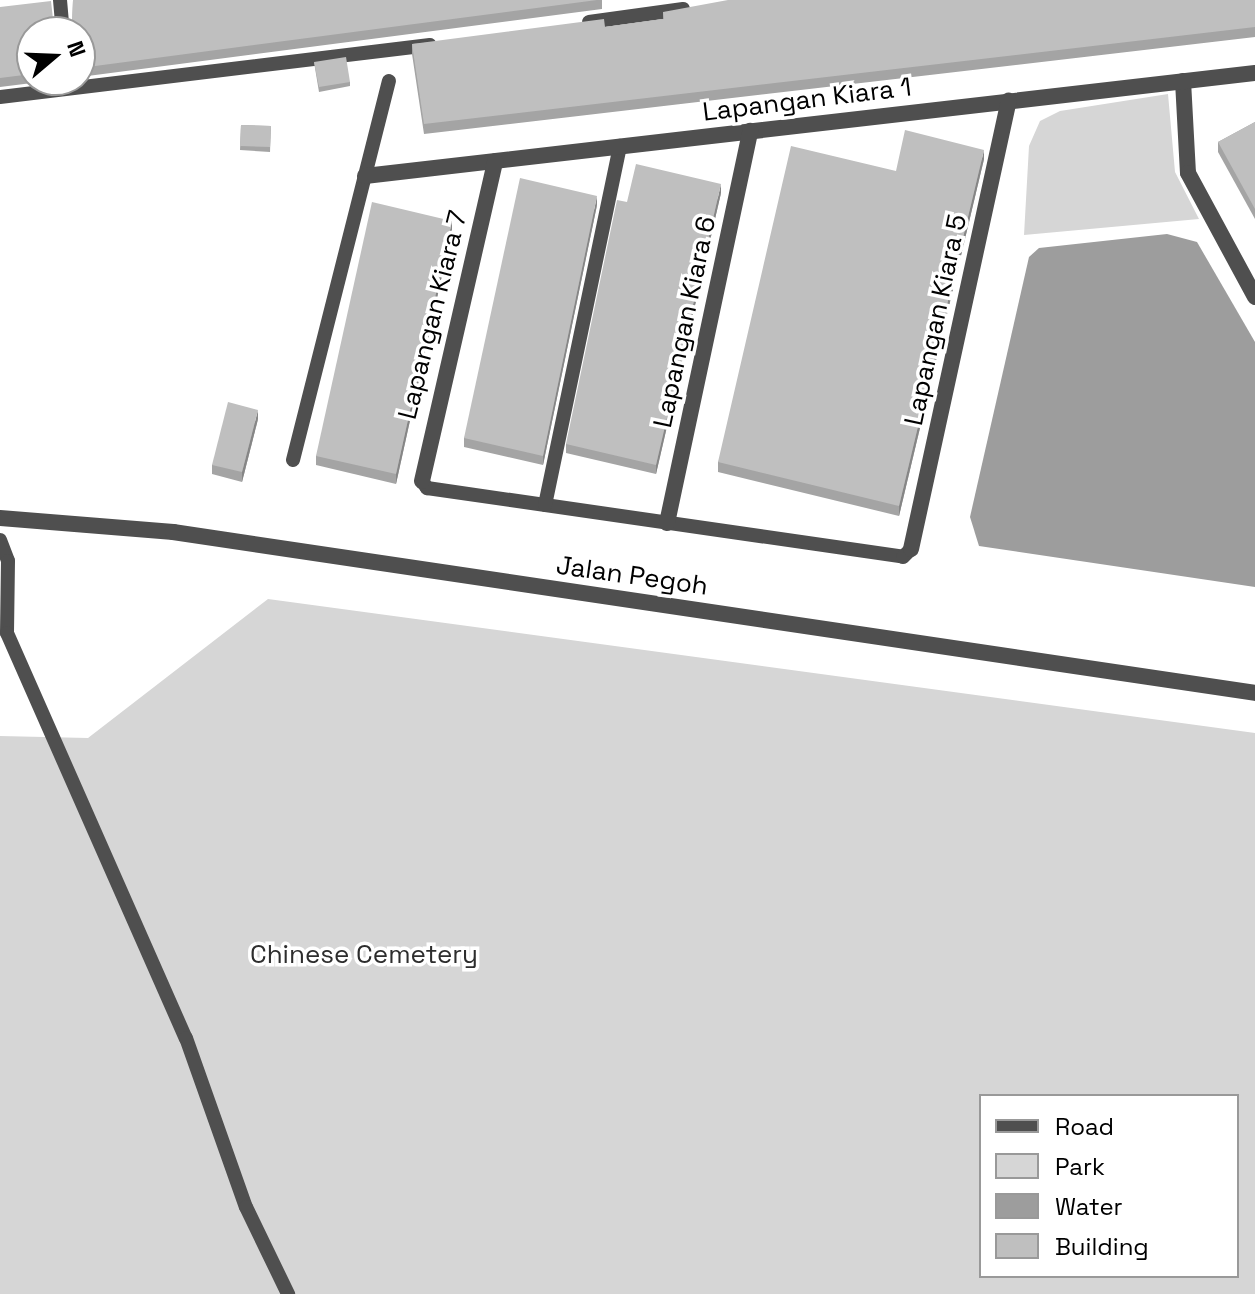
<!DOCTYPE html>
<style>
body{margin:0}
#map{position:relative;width:1255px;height:1294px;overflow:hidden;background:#fff;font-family:"Space Grotesk",sans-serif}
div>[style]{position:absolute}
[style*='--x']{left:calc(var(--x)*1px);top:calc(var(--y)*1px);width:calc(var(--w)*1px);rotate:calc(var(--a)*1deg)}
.green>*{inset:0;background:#d6d6d6}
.water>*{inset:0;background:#9d9d9d}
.lane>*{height:14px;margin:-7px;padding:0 7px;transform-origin:7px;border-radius:7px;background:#4f4f4f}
.street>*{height:16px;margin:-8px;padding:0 8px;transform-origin:8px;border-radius:8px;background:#4f4f4f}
.wall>*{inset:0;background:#a4a4a4}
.shaded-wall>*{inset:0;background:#868686}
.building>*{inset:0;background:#bfbfbf}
span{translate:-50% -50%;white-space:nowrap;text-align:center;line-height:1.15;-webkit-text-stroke:7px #fff;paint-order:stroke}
.street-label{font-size:26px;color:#000}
.park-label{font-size:26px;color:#2d2d2d}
.legend{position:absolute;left:979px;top:1094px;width:260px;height:184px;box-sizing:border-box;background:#fff;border:2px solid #999;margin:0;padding:10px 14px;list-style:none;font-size:24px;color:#000}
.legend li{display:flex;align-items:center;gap:16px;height:40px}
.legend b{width:40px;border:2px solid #999}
.north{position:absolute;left:16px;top:16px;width:80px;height:80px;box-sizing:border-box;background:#fff;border:2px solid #999;border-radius:50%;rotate:71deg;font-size:22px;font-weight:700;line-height:32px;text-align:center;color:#000}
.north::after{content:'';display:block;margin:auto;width:28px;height:36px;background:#000;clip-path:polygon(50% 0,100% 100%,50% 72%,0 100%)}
</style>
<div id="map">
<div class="green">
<i style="clip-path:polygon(1168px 94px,1175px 172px,1199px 219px,1024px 235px,1029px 146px,1040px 121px,1060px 111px)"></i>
<i style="clip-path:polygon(evenodd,268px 599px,1255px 733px,1255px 1294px,0 1294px,0 736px,88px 738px,268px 599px,981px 1096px,1237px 1096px,1237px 1276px,981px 1276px,981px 1096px)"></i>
</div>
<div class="water">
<i style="clip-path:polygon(1167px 234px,1197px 242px,1255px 342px,1255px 587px,979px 546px,970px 517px,1029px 257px,1039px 248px)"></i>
</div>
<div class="lane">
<i style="--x:60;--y:0;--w:32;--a:85"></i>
<i style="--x:589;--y:22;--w:95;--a:-7.9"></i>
<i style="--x:0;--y:97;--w:433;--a:-6.9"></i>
<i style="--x:293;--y:460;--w:391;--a:-75.8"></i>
<i style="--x:422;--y:481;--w:9;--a:54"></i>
<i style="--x:427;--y:488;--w:481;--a:8.2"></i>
<i style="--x:903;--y:557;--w:11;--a:-45"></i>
<i style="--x:545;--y:505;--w:367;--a:-78.2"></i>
<i style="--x:0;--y:540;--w:22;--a:69"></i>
<i style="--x:8;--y:561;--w:72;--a:90.8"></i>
<i style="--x:7;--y:633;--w:443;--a:66.2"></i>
<i style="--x:186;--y:1038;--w:179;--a:70.5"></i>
<i style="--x:246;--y:1207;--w:97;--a:64.2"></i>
</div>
<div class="street">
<i style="--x:1183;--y:81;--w:92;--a:86.9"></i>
<i style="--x:1188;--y:173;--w:141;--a:61.6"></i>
<i style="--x:365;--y:176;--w:896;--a:-6.6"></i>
<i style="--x:422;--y:481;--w:328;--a:-77.1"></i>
<i style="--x:0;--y:518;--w:174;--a:4.6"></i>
<i style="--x:173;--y:532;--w:1094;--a:8.46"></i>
<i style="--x:667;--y:523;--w:401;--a:-78"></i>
<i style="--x:911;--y:549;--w:459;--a:-77.7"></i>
</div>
<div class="wall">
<i style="clip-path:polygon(73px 0,602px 0,602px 9px,80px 77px,80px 32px,72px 26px)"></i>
<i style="clip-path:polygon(1255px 0,1255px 37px,424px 134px,412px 54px,412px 44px,605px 27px,663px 19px,663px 12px)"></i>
<i style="clip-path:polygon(0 7px,32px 32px,32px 80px,56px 80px,0 87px)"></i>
<i style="clip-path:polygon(314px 62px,350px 82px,350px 86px,319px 92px)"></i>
<i style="clip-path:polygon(1255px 122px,1255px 219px,1218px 152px,1218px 142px)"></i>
<i style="clip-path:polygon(241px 125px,271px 126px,270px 152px,240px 150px)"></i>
<i style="clip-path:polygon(984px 159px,899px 516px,718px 472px,718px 462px,896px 171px)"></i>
<i style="clip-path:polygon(721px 193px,656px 474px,566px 453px,566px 444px)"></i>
<i style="clip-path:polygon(597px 205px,543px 465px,464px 447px,464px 438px)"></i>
<i style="clip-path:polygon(452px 230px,396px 484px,316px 465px,316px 456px)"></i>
<i style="clip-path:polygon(258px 419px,242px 482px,212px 474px,212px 465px)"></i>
</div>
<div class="shaded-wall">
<i style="clip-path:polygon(984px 150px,984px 159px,899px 516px,899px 506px)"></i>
<i style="clip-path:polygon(721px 184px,721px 193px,656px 474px,656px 465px)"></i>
<i style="clip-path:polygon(597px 196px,597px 205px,543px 465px,543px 456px)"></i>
<i style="clip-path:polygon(452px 221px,452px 230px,396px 484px,396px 474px)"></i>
<i style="clip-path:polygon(258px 410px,258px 419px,242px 482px,242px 472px)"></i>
</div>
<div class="building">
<i style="clip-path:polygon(73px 0,597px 0,80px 68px,80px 32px,65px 32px,72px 26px)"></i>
<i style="clip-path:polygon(728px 0,1255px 0,1255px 27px,424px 124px,412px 44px,604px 19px,605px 27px,664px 19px,663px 12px)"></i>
<i style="clip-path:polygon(51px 1px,54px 28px,64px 32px,32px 32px,32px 74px,0 78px,0 7px)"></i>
<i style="clip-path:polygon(346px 57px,350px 82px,319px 87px,314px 62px)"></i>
<i style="clip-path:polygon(1255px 122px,1255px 209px,1218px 142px)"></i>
<i style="clip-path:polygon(241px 125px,271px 126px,270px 147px,240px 146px)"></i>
<i style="clip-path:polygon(905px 130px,984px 150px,899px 506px,718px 462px,791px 146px,896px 171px)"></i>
<i style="clip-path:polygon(636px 164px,721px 184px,656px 465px,566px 444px,617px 200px,627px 202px)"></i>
<i style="clip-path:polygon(520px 178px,597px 196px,543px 456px,464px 438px)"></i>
<i style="clip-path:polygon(372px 202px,452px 221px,396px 474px,316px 456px)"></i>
<i style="clip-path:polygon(228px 402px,258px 410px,242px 472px,212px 465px)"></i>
</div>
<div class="street-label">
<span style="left:807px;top:100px;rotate:-7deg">Lapangan Kiara 1</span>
<span style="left:433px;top:315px;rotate:-76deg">Lapangan Kiara 7</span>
<span style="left:936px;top:320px;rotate:-78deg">Lapangan Kiara 5</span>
<span style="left:685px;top:322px;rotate:-78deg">Lapangan Kiara 6</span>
<span style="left:632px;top:576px;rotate:8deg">Jalan Pegoh</span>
</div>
<div class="park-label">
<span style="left:364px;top:955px">Chinese Cemetery</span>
</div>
<ul class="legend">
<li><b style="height:10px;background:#4f4f4f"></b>Road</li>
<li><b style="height:22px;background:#d6d6d6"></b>Park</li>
<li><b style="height:22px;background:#9d9d9d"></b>Water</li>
<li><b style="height:22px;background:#bfbfbf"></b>Building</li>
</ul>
<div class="north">N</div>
</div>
